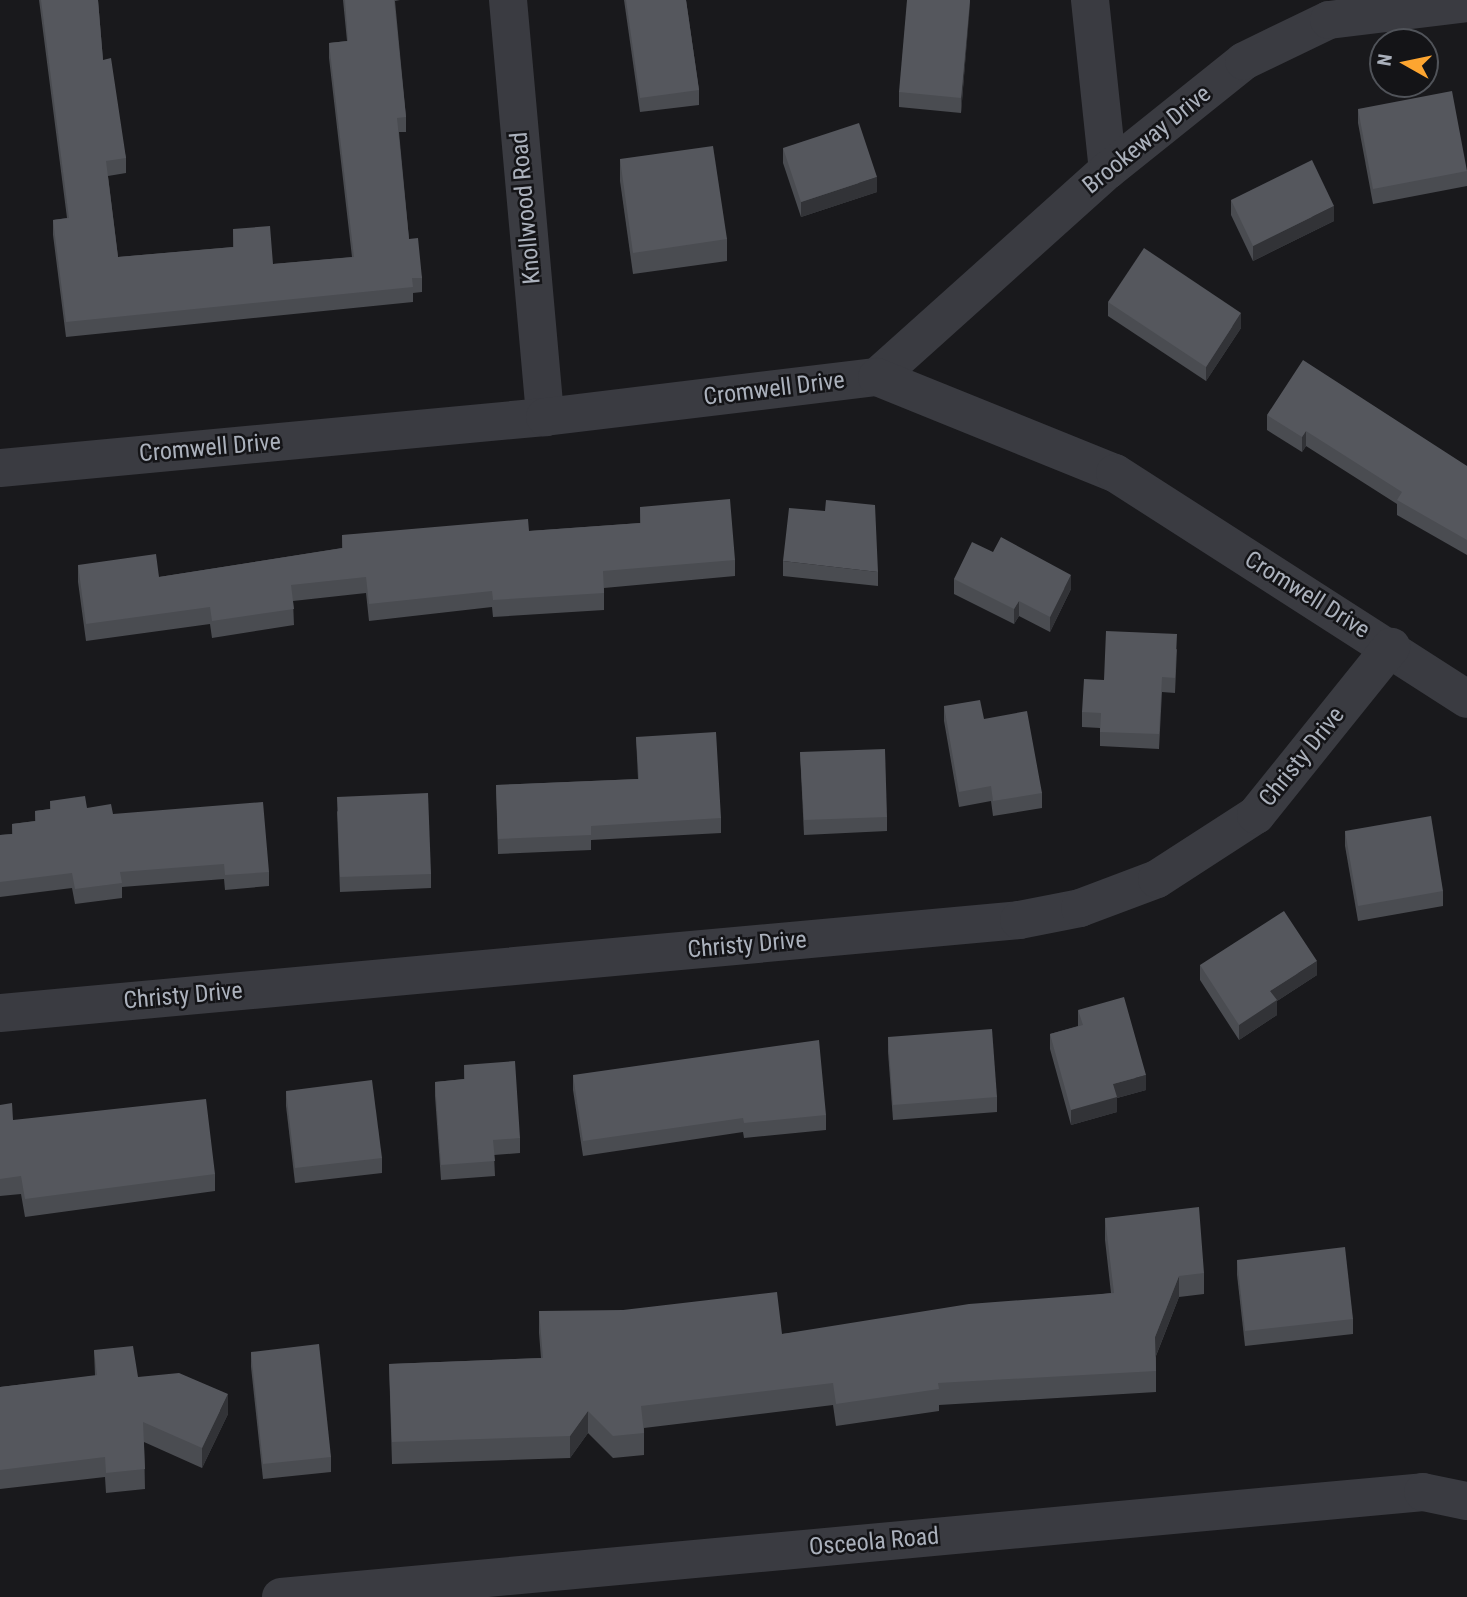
<!DOCTYPE html>
<style>
body{margin:0}
#map{position:relative;width:1467px;height:1597px;overflow:hidden;background:#19191c;font-family:"Roboto Condensed",sans-serif}
div>[style]{position:absolute}
[style*='--x']{left:calc(var(--x)*1px);top:calc(var(--y)*1px);width:calc(var(--w)*1px);rotate:calc(var(--a)*1deg)}
.minor>*{height:38px;margin:-19px;padding:0 19px;transform-origin:19px;border-radius:19px;background:#3a3b41}
.wall>*{inset:0;background:#4a4c51}
.shaded-wall>*{inset:0;background:#323337}
.building>*{inset:0;background:#55575d}
span{translate:-50% -50%;white-space:nowrap;text-align:center;line-height:1.15;-webkit-text-stroke:5px #141417;paint-order:stroke}
.street-label{font-size:24px;color:#abb1bc}
.north{position:absolute;left:1369px;top:28px;width:70px;height:70px;box-sizing:border-box;background:#141417;border:2px solid #505359;border-radius:50%;rotate:279deg;font-size:19px;font-weight:700;line-height:28px;text-align:center;color:#abb1bc}
.north::after{content:'';display:block;margin:auto;width:24px;height:32px;background:#fda530;clip-path:polygon(50% 0,100% 100%,50% 72%,0 100%)}
</style>
<div id="map">
<div class="minor">
<i style="--x:508;--y:0;--w:419;--a:84.9"></i>
<i style="--x:1090;--y:0;--w:171;--a:84"></i>
<i style="--x:877;--y:377;--w:310;--a:-41.9"></i>
<i style="--x:1108;--y:170;--w:174;--a:-38.7"></i>
<i style="--x:1244;--y:61;--w:94;--a:-25.8"></i>
<i style="--x:1329;--y:20;--w:139;--a:-7"></i>
<i style="--x:0;--y:468;--w:547;--a:-5.35"></i>
<i style="--x:545;--y:417;--w:334;--a:-6.9"></i>
<i style="--x:877;--y:377;--w:257;--a:22"></i>
<i style="--x:1115;--y:473;--w:418;--a:32.7"></i>
<i style="--x:0;--y:1013;--w:1023;--a:-5.21"></i>
<i style="--x:1019;--y:920;--w:62;--a:-11.1"></i>
<i style="--x:1080;--y:908;--w:82;--a:-20.6"></i>
<i style="--x:1157;--y:879;--w:118;--a:-32.9"></i>
<i style="--x:1256;--y:815;--w:216;--a:-51.2"></i>
<i style="--x:281;--y:1597;--w:1147;--a:-5.25"></i>
<i style="--x:1423;--y:1492;--w:45;--a:11.6"></i>
</div>
<div class="wall">
<i style="clip-path:polygon(39px 0,98px 0,103px 60px,126px 158px,126px 173px,108px 176px,118px 257px,233px 247px,233px 229px,273px 264px,352px 257px,329px 58px,329px 43px,347px 41px,343px 0,400px 0,395px 1px,406px 117px,406px 132px,399px 132px,409px 239px,422px 278px,422px 292px,413px 293px,413px 302px,66px 337px,53px 235px,53px 220px,67px 218px)"></i>
<i style="clip-path:polygon(624px 0,686px 0,699px 90px,699px 105px,640px 112px)"></i>
<i style="clip-path:polygon(970px 0,961px 113px,899px 107px,899px 92px)"></i>
<i style="clip-path:polygon(1358px 109px,1467px 171px,1467px 186px,1373px 204px,1358px 123px)"></i>
<i style="clip-path:polygon(783px 148px,877px 192px,801px 217px,783px 163px)"></i>
<i style="clip-path:polygon(620px 159px,727px 239px,727px 261px,633px 274px,620px 181px)"></i>
<i style="clip-path:polygon(1231px 200px,1334px 221px,1253px 261px,1231px 215px)"></i>
<i style="clip-path:polygon(1108px 302px,1241px 328px,1206px 381px,1108px 316px)"></i>
<i style="clip-path:polygon(1267px 415px,1467px 466px,1467px 555px,1397px 515px,1397px 504px,1306px 446px,1302px 452px,1267px 430px)"></i>
<i style="clip-path:polygon(640px 507px,735px 560px,735px 576px,604px 588px,604px 610px,493px 617px,492px 607px,369px 621px,366px 593px,293px 601px,294px 625px,212px 638px,210px 624px,86px 641px,78px 582px,78px 565px,159px 577px,342px 548px,342px 535px,529px 531px,640px 523px)"></i>
<i style="clip-path:polygon(783px 561px,878px 572px,878px 586px,783px 576px)"></i>
<i style="clip-path:polygon(954px 579px,1071px 589px,1050px 632px,1019px 616px,1014px 624px,954px 594px)"></i>
<i style="clip-path:polygon(1177px 649px,1175px 693px,1162px 692px,1159px 749px,1100px 746px,1100px 728px,1082px 727px,1082px 712px,1104px 680px)"></i>
<i style="clip-path:polygon(944px 706px,984px 719px,1042px 793px,1042px 808px,993px 816px,991px 801px,959px 807px,944px 721px)"></i>
<i style="clip-path:polygon(636px 737px,721px 818px,721px 833px,591px 840px,591px 850px,498px 854px,496px 785px,638px 779px)"></i>
<i style="clip-path:polygon(800px 752px,887px 817px,887px 831px,804px 835px)"></i>
<i style="clip-path:polygon(50px 801px,87px 808px,113px 814px,269px 872px,269px 886px,225px 890px,224px 879px,122px 887px,122px 898px,75px 904px,72px 888px,0 897px,0 835px,12px 834px,12px 824px,35px 821px,35px 811px,50px 809px)"></i>
<i style="clip-path:polygon(337px 811px,431px 874px,431px 888px,340px 892px)"></i>
<i style="clip-path:polygon(1345px 831px,1443px 891px,1443px 906px,1358px 921px,1345px 846px)"></i>
<i style="clip-path:polygon(1200px 965px,1317px 975px,1277px 1001px,1277px 1015px,1239px 1040px,1200px 980px)"></i>
<i style="clip-path:polygon(1078px 1010px,1146px 1090px,1117px 1098px,1117px 1112px,1071px 1125px,1050px 1049px,1050px 1034px,1078px 1026px)"></i>
<i style="clip-path:polygon(888px 1037px,997px 1097px,997px 1112px,893px 1120px,888px 1052px)"></i>
<i style="clip-path:polygon(464px 1065px,520px 1138px,520px 1153px,494px 1155px,495px 1176px,441px 1180px,435px 1096px,435px 1082px,464px 1079px)"></i>
<i style="clip-path:polygon(573px 1075px,826px 1115px,826px 1130px,744px 1138px,743px 1132px,583px 1156px,573px 1090px)"></i>
<i style="clip-path:polygon(286px 1091px,382px 1158px,382px 1173px,295px 1183px,286px 1106px)"></i>
<i style="clip-path:polygon(0 1105px,13px 1120px,215px 1174px,215px 1191px,25px 1217px,21px 1194px,0 1196px)"></i>
<i style="clip-path:polygon(1105px 1218px,1204px 1273px,1204px 1294px,1179px 1297px,1156px 1356px,1156px 1392px,939px 1405px,939px 1411px,836px 1426px,833px 1405px,644px 1428px,644px 1455px,613px 1458px,588px 1433px,570px 1458px,392px 1464px,389px 1364px,541px 1358px,539px 1333px,539px 1311px,782px 1334px,1111px 1293px,1105px 1240px)"></i>
<i style="clip-path:polygon(1237px 1260px,1353px 1319px,1353px 1334px,1245px 1346px,1237px 1275px)"></i>
<i style="clip-path:polygon(94px 1350px,138px 1377px,228px 1414px,202px 1468px,144px 1442px,145px 1489px,106px 1493px,105px 1477px,0 1489px,0 1387px,95px 1376px)"></i>
<i style="clip-path:polygon(251px 1352px,331px 1457px,331px 1472px,263px 1479px,251px 1367px)"></i>
</div>
<div class="shaded-wall">
<i style="clip-path:polygon(970px 0,970px 6px,961px 113px,961px 98px)"></i>
<i style="clip-path:polygon(877px 177px,877px 192px,801px 217px,801px 202px)"></i>
<i style="clip-path:polygon(1334px 206px,1334px 221px,1253px 261px,1253px 246px)"></i>
<i style="clip-path:polygon(1241px 313px,1241px 328px,1206px 381px,1206px 367px)"></i>
<i style="clip-path:polygon(1306px 431px,1306px 446px,1302px 452px,1302px 437px)"></i>
<i style="clip-path:polygon(1071px 575px,1071px 589px,1050px 632px,1050px 617px)"></i>
<i style="clip-path:polygon(1019px 601px,1019px 616px,1014px 624px,1014px 609px)"></i>
<i style="clip-path:polygon(1317px 961px,1317px 975px,1277px 1001px,1277px 1015px,1239px 1040px,1239px 1025px,1270px 991px)"></i>
<i style="clip-path:polygon(1146px 1075px,1146px 1090px,1117px 1098px,1117px 1112px,1071px 1125px,1071px 1110px,1113px 1084px)"></i>
<i style="clip-path:polygon(1179px 1276px,1179px 1297px,1155px 1358px,1155px 1337px)"></i>
<i style="clip-path:polygon(228px 1394px,228px 1414px,202px 1468px,202px 1448px)"></i>
<i style="clip-path:polygon(588px 1411px,588px 1433px,570px 1458px,570px 1436px)"></i>
</div>
<div class="building">
<i style="clip-path:polygon(41px 0,98px 0,103px 60px,111px 58px,126px 158px,106px 161px,118px 257px,234px 247px,233px 229px,270px 226px,273px 264px,354px 257px,329px 43px,348px 41px,345px 0,394px 0,406px 117px,397px 118px,409px 239px,418px 238px,422px 278px,412px 278px,413px 287px,66px 322px,53px 220px,69px 218px)"></i>
<i style="clip-path:polygon(626px 0,686px 0,699px 90px,640px 98px)"></i>
<i style="clip-path:polygon(907px 0,970px 0,961px 98px,899px 92px)"></i>
<i style="clip-path:polygon(1452px 91px,1467px 171px,1373px 189px,1358px 109px)"></i>
<i style="clip-path:polygon(859px 123px,877px 177px,801px 202px,783px 148px)"></i>
<i style="clip-path:polygon(713px 146px,727px 239px,633px 253px,620px 159px)"></i>
<i style="clip-path:polygon(1312px 160px,1334px 206px,1253px 246px,1231px 200px)"></i>
<i style="clip-path:polygon(1144px 248px,1241px 313px,1206px 367px,1108px 302px)"></i>
<i style="clip-path:polygon(1303px 360px,1467px 466px,1467px 540px,1397px 500px,1402px 492px,1306px 431px,1302px 437px,1267px 415px)"></i>
<i style="clip-path:polygon(730px 499px,735px 560px,603px 571px,604px 593px,493px 600px,492px 591px,369px 604px,366px 577px,291px 585px,294px 609px,212px 621px,210px 607px,86px 624px,78px 565px,156px 554px,159px 577px,343px 548px,342px 535px,528px 519px,529px 531px,641px 523px,640px 507px)"></i>
<i style="clip-path:polygon(826px 500px,875px 505px,878px 572px,783px 561px,789px 508px,825px 511px)"></i>
<i style="clip-path:polygon(1001px 537px,1071px 575px,1050px 617px,1019px 601px,1014px 609px,954px 579px,972px 542px,993px 552px)"></i>
<i style="clip-path:polygon(1106px 631px,1177px 634px,1175px 678px,1162px 677px,1159px 734px,1100px 732px,1101px 713px,1082px 712px,1084px 679px,1104px 680px)"></i>
<i style="clip-path:polygon(980px 700px,984px 719px,1027px 711px,1042px 793px,993px 801px,991px 786px,959px 792px,944px 706px)"></i>
<i style="clip-path:polygon(716px 732px,721px 818px,591px 826px,591px 835px,498px 839px,496px 785px,639px 779px,636px 737px)"></i>
<i style="clip-path:polygon(885px 749px,887px 817px,804px 820px,800px 752px)"></i>
<i style="clip-path:polygon(428px 793px,431px 874px,340px 877px,337px 797px)"></i>
<i style="clip-path:polygon(85px 796px,87px 808px,111px 804px,113px 814px,263px 802px,269px 872px,225px 875px,224px 864px,120px 872px,122px 883px,75px 889px,72px 873px,0 882px,0 835px,13px 834px,12px 824px,36px 821px,35px 811px,51px 809px,50px 801px)"></i>
<i style="clip-path:polygon(1431px 816px,1443px 891px,1358px 906px,1345px 831px)"></i>
<i style="clip-path:polygon(1284px 911px,1317px 961px,1270px 991px,1277px 1000px,1239px 1025px,1200px 965px)"></i>
<i style="clip-path:polygon(1124px 997px,1146px 1075px,1113px 1084px,1117px 1097px,1071px 1110px,1050px 1034px,1083px 1025px,1078px 1010px)"></i>
<i style="clip-path:polygon(992px 1029px,997px 1097px,893px 1105px,888px 1037px)"></i>
<i style="clip-path:polygon(819px 1040px,826px 1115px,744px 1123px,743px 1118px,583px 1141px,573px 1075px)"></i>
<i style="clip-path:polygon(515px 1061px,520px 1138px,493px 1140px,495px 1161px,441px 1165px,435px 1082px,465px 1079px,464px 1065px)"></i>
<i style="clip-path:polygon(372px 1080px,382px 1158px,295px 1168px,286px 1091px)"></i>
<i style="clip-path:polygon(206px 1099px,215px 1174px,25px 1199px,21px 1176px,0 1179px,0 1105px,12px 1103px,13px 1120px)"></i>
<i style="clip-path:polygon(1199px 1207px,1204px 1273px,1179px 1276px,1155px 1337px,1156px 1371px,938px 1383px,939px 1389px,836px 1404px,833px 1383px,641px 1406px,644px 1433px,613px 1436px,588px 1411px,570px 1436px,392px 1442px,389px 1364px,543px 1358px,539px 1311px,623px 1310px,777px 1292px,782px 1334px,969px 1304px,1114px 1293px,1105px 1218px)"></i>
<i style="clip-path:polygon(1345px 1247px,1353px 1319px,1245px 1331px,1237px 1260px)"></i>
<i style="clip-path:polygon(319px 1344px,331px 1457px,263px 1464px,251px 1352px)"></i>
<i style="clip-path:polygon(133px 1346px,138px 1377px,179px 1373px,228px 1394px,202px 1448px,143px 1422px,145px 1469px,106px 1473px,105px 1457px,0 1470px,0 1387px,97px 1375px,94px 1350px)"></i>
</div>
<div class="street-label">
<span style="left:1147px;top:140px;rotate:-39deg">Brookeway Drive</span>
<span style="left:526px;top:208px;rotate:-95deg">Knollwood Road</span>
<span style="left:774px;top:389px;rotate:-7deg">Cromwell Drive</span>
<span style="left:210px;top:448px;rotate:-5deg">Cromwell Drive</span>
<span style="left:1307px;top:595px;rotate:32deg">Cromwell Drive</span>
<span style="left:1302px;top:757px;rotate:-51deg">Christy Drive</span>
<span style="left:747px;top:945px;rotate:-5deg">Christy Drive</span>
<span style="left:183px;top:996px;rotate:-5deg">Christy Drive</span>
<span style="left:874px;top:1542px;rotate:-5deg">Osceola Road</span>
</div>
<div class="north">N</div>
</div>
